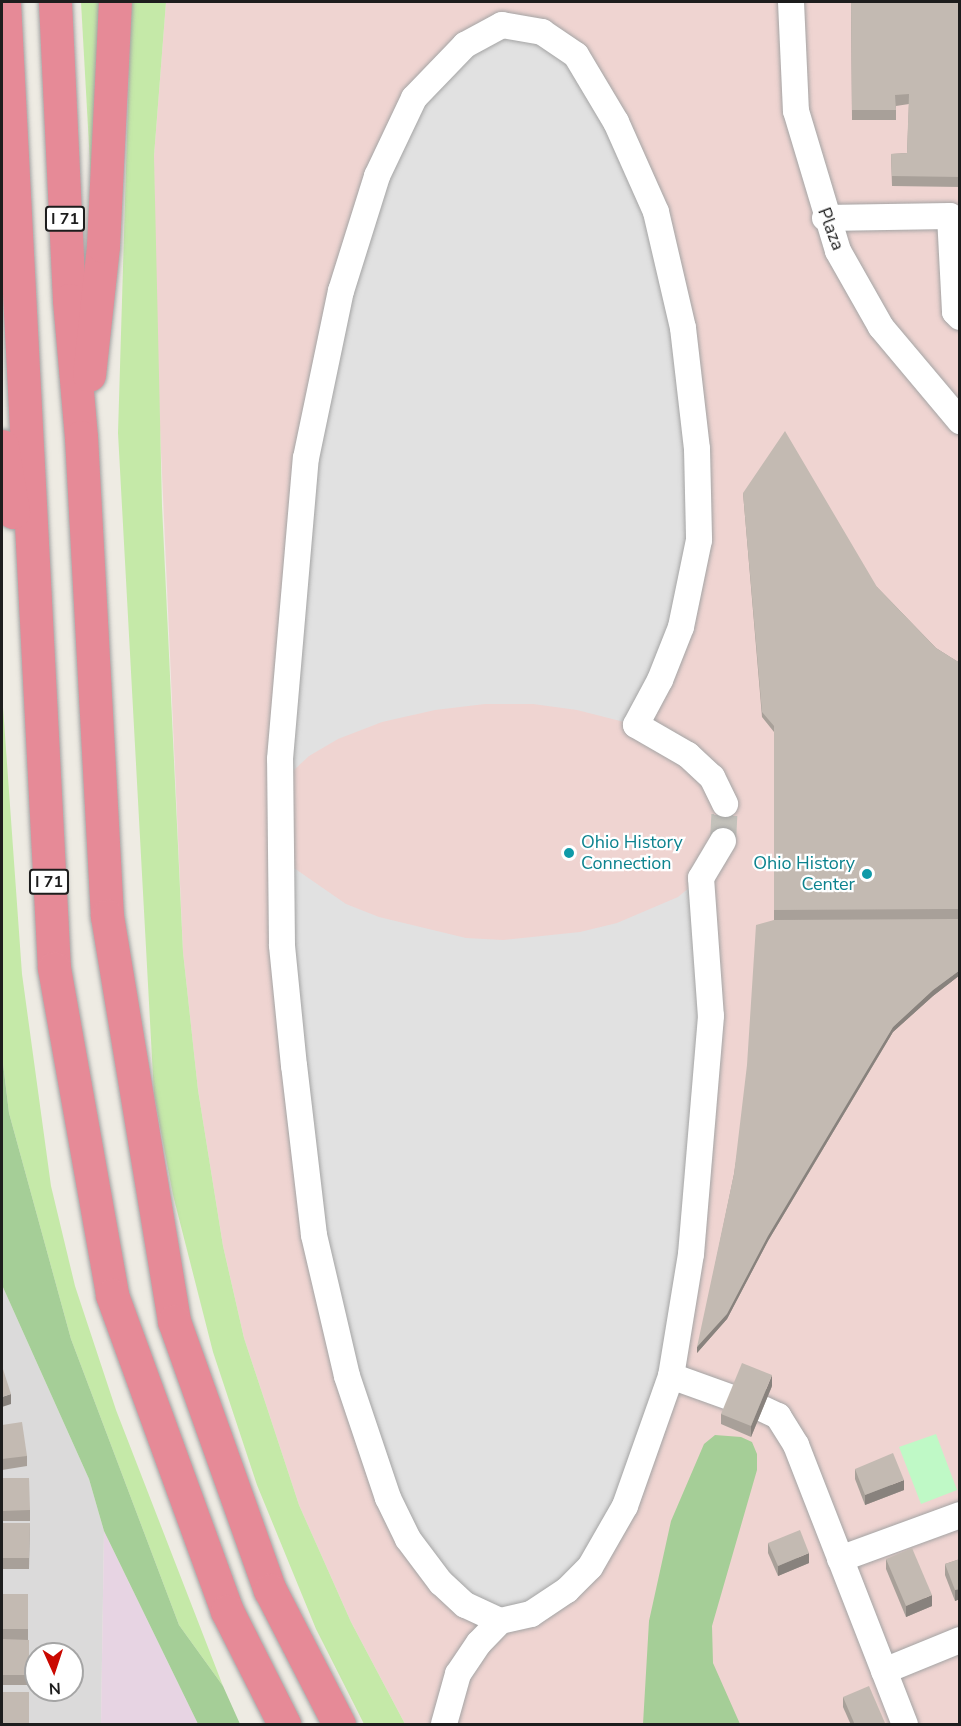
<!DOCTYPE html>
<style>
body{margin:0}
#map{position:relative;width:961px;height:1726px;overflow:hidden;background:#eeebe3;font-family:"Nunito Sans",sans-serif}
div>[style]{position:absolute}
[style*='--x']{left:calc(var(--x)*1px);top:calc(var(--y)*1px);width:calc(var(--w)*1px);rotate:calc(var(--a)*1deg)}
.residential>*{inset:0;background:#dbdada}
.commercial>*{inset:0;background:#efd4d1}
.industrial>*{inset:0;background:#e7d4e3}
.grass>*{inset:0;background:#c5e9a8}
.forest>*{inset:0;background:#a5ce97}
.park>*{inset:0;background:#bff9c6}
.parking>*{inset:0;background:#e1e1e1}
.minor-tunnel>*{height:26px;margin-top:-13px;transform-origin:0;background:repeating-linear-gradient(90deg,#c4c2bb 0 26px,transparent 0 39px)}
.roads{filter:drop-shadow(0 0 2px #a4a4a4) drop-shadow(0 0 2px #a4a4a4)}
.minor>*{height:26px;margin:-13px;padding:0 13px;transform-origin:13px;border-radius:13px;background:#fff}
.highway>*{height:33px;margin:-16.5px;padding:0 16.5px;transform-origin:16.5px;border-radius:16.5px;background:#e68a97}
.wall>*{inset:0;background:#a8a099}
.shaded-wall>*{inset:0;background:#88827d}
.building>*{inset:0;background:#c3bab2}
.dots>*{width:16px;height:16px;translate:-50% -50%;box-sizing:border-box;border:3px solid #fff;border-radius:50%}
span{translate:-50% -50%;white-space:nowrap;text-align:center;line-height:1.15;-webkit-text-stroke:4.5px #fff;paint-order:stroke}
.shield-label span{padding:2px 4px;background:#fff;border:2px solid;border-radius:4px;-webkit-text-stroke-width:0}
.shield-label{font-size:16px;color:#1d1d1d;font-weight:700}
.street-label{font-size:18px;color:#1d1d1d}
.culture-label{font-size:18px;color:#0d838f}
.left{translate:0 -50%;text-align:left}
.right{translate:-100% -50%;text-align:right}
.frame{position:absolute;inset:0;border:3px solid #1d1d1d;pointer-events:none}
.north{position:absolute;left:24px;top:1642px;width:60px;height:60px;box-sizing:border-box;background:#fff;border:2px solid #a5a5a5;border-radius:50%;rotate:177deg;font-size:16px;font-weight:700;line-height:24px;text-align:center;color:#1d1d1d}
.north::after{content:'';display:block;margin:auto;width:21px;height:27px;background:#ca0800;clip-path:polygon(50% 0,100% 100%,50% 72%,0 100%)}
</style>
<div id="map">
<div class="residential">
<i style="clip-path:polygon(evenodd,2px 1285px,89px 1479px,104px 1531px,101px 1724px,2px 1724px,2px 1285px,36px 1654px,72px 1654px,72px 1690px,36px 1690px,36px 1654px)"></i>
</div>
<div class="commercial">
<i style="clip-path:polygon(166px 2px,959px 2px,959px 1724px,405px 1724px,351px 1622px,299px 1505px,244px 1338px,223px 1246px,198px 1090px,183px 952px,155px 314px,154px 156px)"></i>
</div>
<div class="industrial">
<i style="clip-path:polygon(104px 1531px,198px 1724px,101px 1724px)"></i>
</div>
<div class="grass">
<i style="clip-path:polygon(81px 2px,105px 2px,91px 181px)"></i>
<i style="clip-path:polygon(131px 2px,166px 2px,154px 156px,162px 506px,183px 952px,198px 1090px,223px 1246px,244px 1338px,299px 1505px,351px 1622px,405px 1724px,364px 1724px,316px 1629px,257px 1485px,213px 1352px,173px 1195px,154px 1095px,118px 433px)"></i>
<i style="clip-path:polygon(2px 693px,22px 974px,51px 1186px,75px 1286px,116px 1410px,223px 1686px,179px 1625px,71px 1339px,9px 1113px,2px 1055px)"></i>
</div>
<div class="forest">
<i style="clip-path:polygon(2px 1055px,9px 1113px,71px 1339px,179px 1625px,223px 1686px,240px 1724px,198px 1724px,104px 1531px,89px 1479px,2px 1285px)"></i>
<i style="clip-path:polygon(715px 1435px,741px 1437px,752px 1442px,757px 1454px,757px 1470px,712px 1626px,713px 1663px,740px 1724px,643px 1724px,649px 1621px,671px 1521px,704px 1444px)"></i>
</div>
<div class="park">
<i style="clip-path:polygon(936px 1434px,957px 1490px,921px 1504px,899px 1447px)"></i>
</div>
<div class="parking">
<i style="clip-path:polygon(502px 25px,576px 55px,656px 212px,699px 540px,636px 725px,577px 710px,533px 704px,485px 704px,435px 710px,382px 722px,338px 739px,309px 756px,280px 783px,284px 704px,341px 291px,414px 98px)"></i>
<i style="clip-path:polygon(294px 868px,346px 904px,379px 917px,466px 938px,503px 940px,580px 932px,617px 923px,678px 897px,701px 878px,709px 954px,682px 1316px,590px 1567px,500px 1621px,408px 1539px,349px 1381px,294px 1066px)"></i>
</div>
<div class="minor-tunnel">
<i style="--x:723;--y:841;--w:37;--a:-87"></i>
</div>
<div class="roads">
<div class="minor">
<i style="--x:791;--y:2;--w:109;--a:87.4"></i>
<i style="--x:796;--y:111;--w:146;--a:73.3"></i>
<i style="--x:838;--y:251;--w:87;--a:60.5"></i>
<i style="--x:881;--y:327;--w:123;--a:50"></i>
<i style="--x:825;--y:218;--w:125;--a:-0.9"></i>
<i style="--x:950;--y:216;--w:96;--a:87"></i>
<i style="--x:955;--y:312;--w:7;--a:45"></i>
<i style="--x:723;--y:841;--w:43;--a:120.7"></i>
<i style="--x:701;--y:878;--w:138;--a:85.9"></i>
<i style="--x:711;--y:1016;--w:239;--a:94.8"></i>
<i style="--x:691;--y:1254;--w:124;--a:99.3"></i>
<i style="--x:671;--y:1376;--w:138;--a:109.5"></i>
<i style="--x:625;--y:1506;--w:70;--a:119.8"></i>
<i style="--x:590;--y:1567;--w:33;--a:135"></i>
<i style="--x:567;--y:1590;--w:43;--a:146.3"></i>
<i style="--x:531;--y:1614;--w:32;--a:167"></i>
<i style="--x:500;--y:1621;--w:38;--a:-155"></i>
<i style="--x:465;--y:1605;--w:33;--a:-137"></i>
<i style="--x:441;--y:1583;--w:55;--a:-126.9"></i>
<i style="--x:408;--y:1539;--w:46;--a:-116"></i>
<i style="--x:388;--y:1498;--w:129;--a:-108.6"></i>
<i style="--x:347;--y:1376;--w:145;--a:-103.2"></i>
<i style="--x:314;--y:1235;--w:170;--a:-96.7"></i>
<i style="--x:294;--y:1066;--w:122;--a:-95.7"></i>
<i style="--x:282;--y:945;--w:186;--a:-90.6"></i>
<i style="--x:280;--y:759;--w:302;--a:-85.1"></i>
<i style="--x:306;--y:458;--w:171;--a:-78.2"></i>
<i style="--x:341;--y:291;--w:121;--a:-72.6"></i>
<i style="--x:377;--y:176;--w:86;--a:-64.6"></i>
<i style="--x:414;--y:98;--w:74;--a:-46.1"></i>
<i style="--x:465;--y:45;--w:42;--a:-28.4"></i>
<i style="--x:502;--y:25;--w:41;--a:9.9"></i>
<i style="--x:542;--y:32;--w:41;--a:34.1"></i>
<i style="--x:576;--y:55;--w:78;--a:59.2"></i>
<i style="--x:616;--y:122;--w:98;--a:66"></i>
<i style="--x:656;--y:212;--w:119;--a:76.9"></i>
<i style="--x:683;--y:328;--w:122;--a:83.4"></i>
<i style="--x:697;--y:449;--w:91;--a:88.7"></i>
<i style="--x:699;--y:540;--w:89;--a:101.7"></i>
<i style="--x:681;--y:627;--w:57;--a:111.6"></i>
<i style="--x:660;--y:680;--w:51;--a:118.1"></i>
<i style="--x:636;--y:725;--w:60;--a:30"></i>
<i style="--x:688;--y:755;--w:33;--a:43"></i>
<i style="--x:712;--y:777;--w:30;--a:64"></i>
<i style="--x:671;--y:1376;--w:65;--a:19.8"></i>
<i style="--x:763;--y:1409;--w:17;--a:25"></i>
<i style="--x:778;--y:1416;--w:34;--a:58"></i>
<i style="--x:796;--y:1445;--w:300;--a:68.7"></i>
<i style="--x:840;--y:1559;--w:128;--a:-20.1"></i>
<i style="--x:884;--y:1671;--w:82;--a:-22.2"></i>
<i style="--x:444;--y:1724;--w:52;--a:-74.4"></i>
<i style="--x:458;--y:1674;--w:37;--a:-56"></i>
<i style="--x:479;--y:1643;--w:30;--a:-46"></i>
</div>
<div class="highway">
<i style="--x:4;--y:2;--w:967;--a:87.04"></i>
<i style="--x:54;--y:968;--w:332;--a:79.9"></i>
<i style="--x:112;--y:1295;--w:336;--a:70"></i>
<i style="--x:227;--y:1611;--w:127;--a:63.2"></i>
<i style="--x:55;--y:2;--w:298;--a:87.3"></i>
<i style="--x:69;--y:300;--w:138;--a:85"></i>
<i style="--x:81;--y:437;--w:480;--a:86.9"></i>
<i style="--x:107;--y:916;--w:411;--a:80.6"></i>
<i style="--x:174;--y:1321;--w:286;--a:70.4"></i>
<i style="--x:270;--y:1590;--w:151;--a:62.8"></i>
<i style="--x:89;--y:375;--w:130;--a:-83.8"></i>
<i style="--x:103;--y:246;--w:244;--a:-87.2"></i>
<i style="--x:2;--y:446;--w:67;--a:80.5"></i>
</div>
</div>
<div class="wall">
<i style="clip-path:polygon(851px 2px,960px 2px,960px 187px,892px 186px,891px 154px,907px 153px,909px 104px,896px 106px,896px 120px,852px 120px)"></i>
<i style="clip-path:polygon(743px 493px,877px 587px,936px 648px,960px 663px,960px 975px,933px 996px,893px 1032px,768px 1241px,727px 1319px,697px 1353px,734px 1174px,774px 920px,774px 732px,762px 717px)"></i>
<i style="clip-path:polygon(772px 1386px,751px 1437px,721px 1424px,721px 1414px)"></i>
<i style="clip-path:polygon(2px 1425px,27px 1456px,27px 1466px,2px 1470px)"></i>
<i style="clip-path:polygon(855px 1469px,904px 1490px,865px 1505px,855px 1479px)"></i>
<i style="clip-path:polygon(2px 1478px,30px 1510px,30px 1521px,2px 1521px)"></i>
<i style="clip-path:polygon(2px 1523px,30px 1523px,29px 1569px,2px 1569px)"></i>
<i style="clip-path:polygon(768px 1543px,809px 1563px,778px 1576px,768px 1553px)"></i>
<i style="clip-path:polygon(886px 1559px,932px 1606px,906px 1617px,886px 1569px)"></i>
<i style="clip-path:polygon(960px 1559px,960px 1599px,955px 1601px,945px 1575px,945px 1564px)"></i>
<i style="clip-path:polygon(2px 1594px,28px 1594px,28px 1640px,29px 1640px,29px 1685px,2px 1685px)"></i>
<i style="clip-path:polygon(843px 1697px,885px 1725px,851px 1725px,843px 1707px)"></i>
</div>
<div class="shaded-wall">
<i style="clip-path:polygon(960px 970px,960px 975px,933px 996px,893px 1032px,768px 1241px,727px 1319px,697px 1353px,697px 1347px,893px 1027px,933px 990px)"></i>
<i style="clip-path:polygon(772px 1375px,772px 1386px,751px 1437px,751px 1426px)"></i>
<i style="clip-path:polygon(11px 1394px,11px 1404px,2px 1407px,2px 1397px)"></i>
<i style="clip-path:polygon(904px 1480px,904px 1490px,865px 1505px,865px 1495px)"></i>
<i style="clip-path:polygon(809px 1553px,809px 1563px,778px 1576px,778px 1566px)"></i>
<i style="clip-path:polygon(960px 1589px,960px 1599px,955px 1601px,955px 1590px)"></i>
<i style="clip-path:polygon(932px 1595px,932px 1606px,906px 1617px,906px 1606px)"></i>
</div>
<div class="building">
<i style="clip-path:polygon(851px 2px,960px 2px,960px 177px,892px 176px,891px 154px,907px 153px,909px 94px,895px 95px,896px 110px,852px 110px)"></i>
<i style="clip-path:polygon(785px 431px,877px 587px,936px 648px,960px 663px,960px 716px,774px 716px,774px 726px,762px 712px,743px 493px)"></i>
<i style="clip-path:polygon(774px 716px,960px 716px,960px 909px,774px 910px)"></i>
<i style="clip-path:polygon(960px 919px,960px 970px,933px 990px,893px 1027px,768px 1236px,727px 1314px,697px 1347px,734px 1174px,747px 1065px,756px 925px,774px 920px)"></i>
<i style="clip-path:polygon(742px 1363px,772px 1375px,751px 1426px,721px 1414px)"></i>
<i style="clip-path:polygon(2px 1366px,11px 1394px,2px 1397px)"></i>
<i style="clip-path:polygon(22px 1422px,27px 1456px,2px 1459px,2px 1425px)"></i>
<i style="clip-path:polygon(893px 1453px,904px 1480px,865px 1495px,855px 1469px)"></i>
<i style="clip-path:polygon(2px 1478px,29px 1478px,30px 1510px,2px 1511px)"></i>
<i style="clip-path:polygon(2px 1523px,30px 1523px,29px 1558px,2px 1558px)"></i>
<i style="clip-path:polygon(800px 1530px,809px 1553px,778px 1566px,768px 1543px)"></i>
<i style="clip-path:polygon(912px 1548px,932px 1595px,906px 1606px,886px 1559px)"></i>
<i style="clip-path:polygon(960px 1559px,960px 1589px,955px 1590px,945px 1564px)"></i>
<i style="clip-path:polygon(2px 1594px,28px 1594px,28px 1629px,2px 1629px)"></i>
<i style="clip-path:polygon(2px 1639px,29px 1640px,29px 1675px,2px 1675px)"></i>
<i style="clip-path:polygon(869px 1686px,885px 1723px,880px 1725px,855px 1725px,843px 1697px)"></i>
<i style="clip-path:polygon(2px 1692px,29px 1692px,29px 1725px,2px 1725px)"></i>
</div>
<div class="dots">
<i style="left:569px;top:853px;background:#0f9aa8"></i>
<i style="left:867px;top:874px;background:#0f9aa8"></i>
</div>
<div class="shield-label">
<span style="left:65px;top:219px">I 71</span>
<span style="left:49px;top:882px">I 71</span>
</div>
<div class="street-label">
<span style="left:831px;top:229px;rotate:69deg">Plaza</span>
</div>
<div class="culture-label">
<span class="left" style="left:581px;top:853px">Ohio History<br>Connection</span>
<span class="right" style="left:855px;top:874px">Ohio History<br>Center</span>
</div>
<div class="frame"></div>
<div class="north">N</div>
</div>
